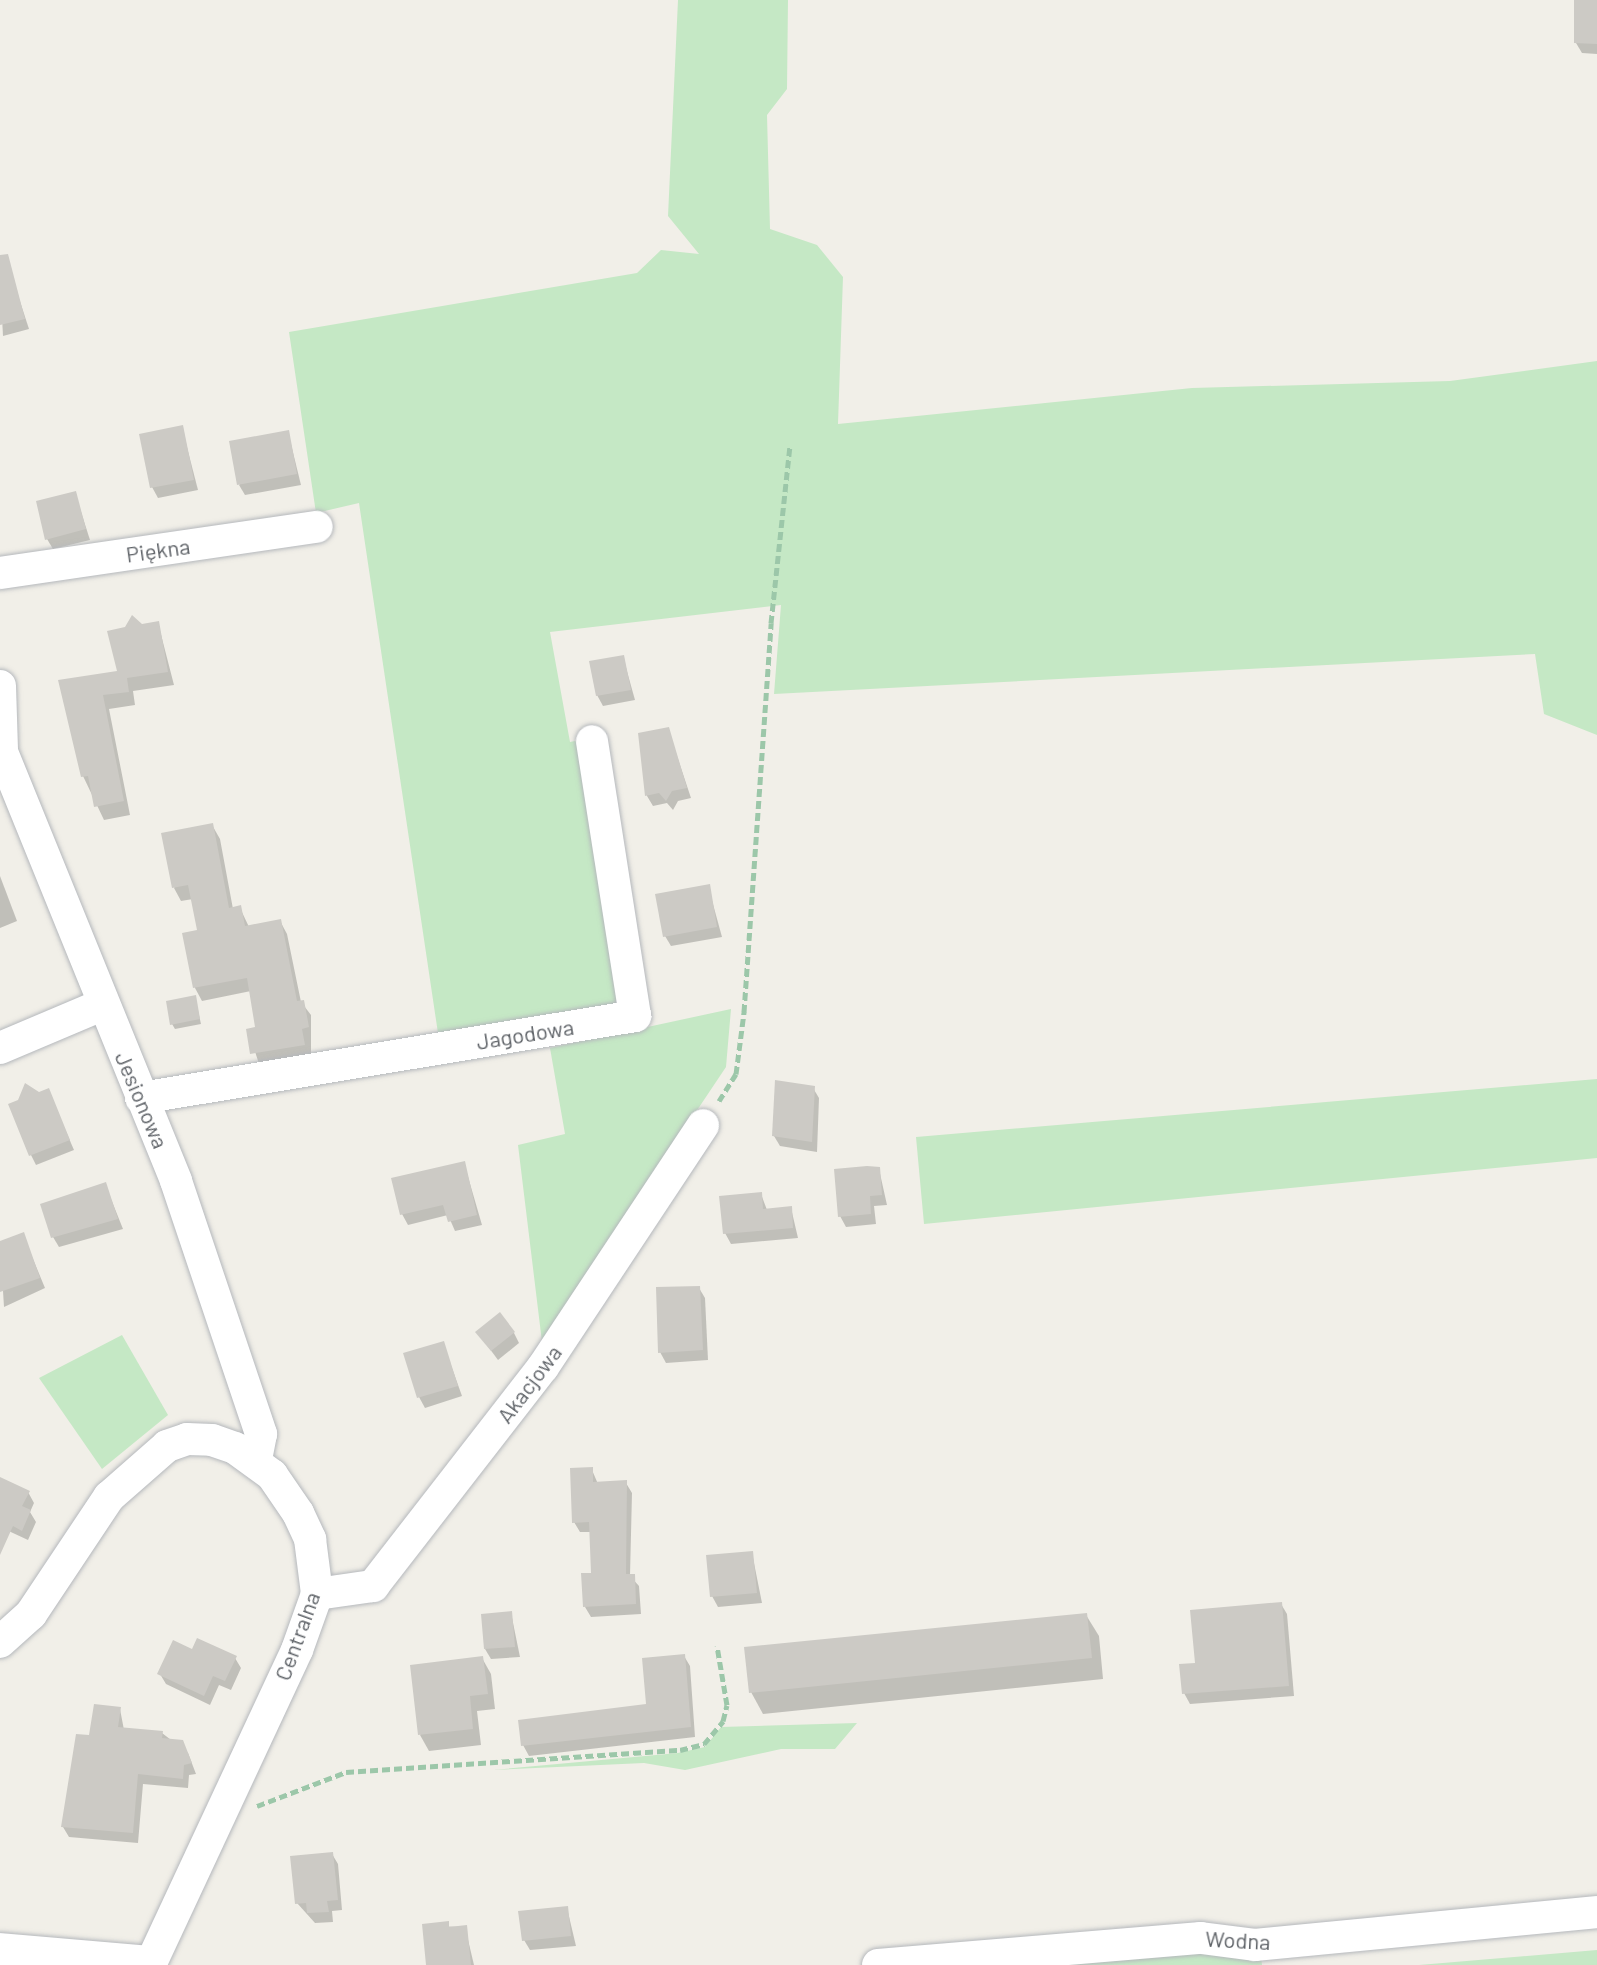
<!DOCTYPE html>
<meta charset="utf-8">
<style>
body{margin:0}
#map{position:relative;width:1597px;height:1965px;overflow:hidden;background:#f1efe8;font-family:Barlow,sans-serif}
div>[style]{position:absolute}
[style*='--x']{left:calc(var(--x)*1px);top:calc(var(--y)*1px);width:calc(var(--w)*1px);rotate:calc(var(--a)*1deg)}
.green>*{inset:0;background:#c5e8c5}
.shadow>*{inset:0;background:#0003}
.building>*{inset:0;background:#cccac5}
.path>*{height:5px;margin-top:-2.5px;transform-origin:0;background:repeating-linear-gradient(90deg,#9cc7a9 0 8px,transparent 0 12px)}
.roads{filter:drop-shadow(0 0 2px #b5b8bc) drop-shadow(0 0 2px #b5b8bc)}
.minor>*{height:32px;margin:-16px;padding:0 16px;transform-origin:16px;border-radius:16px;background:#fff}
span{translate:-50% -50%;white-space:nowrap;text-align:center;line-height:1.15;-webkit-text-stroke:6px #fff;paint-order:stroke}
.street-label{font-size:22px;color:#5f6368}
</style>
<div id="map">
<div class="green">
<i style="clip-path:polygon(678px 0,788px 0,787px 89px,767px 115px,770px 229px,817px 245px,843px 277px,838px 424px,1192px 388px,1450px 381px,1597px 361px,1597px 735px,1544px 714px,1535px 654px,774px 694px,781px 605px,550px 632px,570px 742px,584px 739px,621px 1010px,439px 1040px,359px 503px,316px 513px,289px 332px,637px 273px,661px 250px,699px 254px,668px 216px)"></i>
<i style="clip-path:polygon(731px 1009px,726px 1067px,542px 1342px,518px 1145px,565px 1134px,550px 1048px)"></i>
<i style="clip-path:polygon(1597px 1079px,1597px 1158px,924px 1224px,916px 1137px)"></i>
<i style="clip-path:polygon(122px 1335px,168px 1415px,102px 1469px,39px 1378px)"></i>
<i style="clip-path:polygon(857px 1723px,835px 1749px,781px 1749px,685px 1770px,644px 1763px,493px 1770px,678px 1753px,705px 1747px,721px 1727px)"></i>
<i style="clip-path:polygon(1259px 1939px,1262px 1965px,944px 1965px)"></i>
<i style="clip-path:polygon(1597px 1950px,1597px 1965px,1419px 1965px)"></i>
</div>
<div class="shadow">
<i style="clip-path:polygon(1576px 0,1597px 0,1597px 54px,1582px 53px,1576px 43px)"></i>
<i style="clip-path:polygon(12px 277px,29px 329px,3px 336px,0 280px)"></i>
<i style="clip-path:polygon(182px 428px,198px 490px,158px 498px,152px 487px)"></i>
<i style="clip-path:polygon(288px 432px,301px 485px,245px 495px,239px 485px)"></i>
<i style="clip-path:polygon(75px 493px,90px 540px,53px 549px,47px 539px)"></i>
<i style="clip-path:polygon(158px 623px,174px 685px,133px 691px,135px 705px,109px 709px,130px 815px,104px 820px,83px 776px,61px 682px,119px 673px,126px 629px)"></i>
<i style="clip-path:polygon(623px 657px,635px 700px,603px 706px,597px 695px)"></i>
<i style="clip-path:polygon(668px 729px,691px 798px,678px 801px,673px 810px,667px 803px,653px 806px,647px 796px,641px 734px)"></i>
<i style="clip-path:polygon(212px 825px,220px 839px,233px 909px,240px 908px,249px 927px,280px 921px,287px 934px,301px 1002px,311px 1015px,311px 1059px,260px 1067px,248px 1030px,257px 1029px,251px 991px,202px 1001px,195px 988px,184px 934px,199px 932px,193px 899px,181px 901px,174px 888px)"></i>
<i style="clip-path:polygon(0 876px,17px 921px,0 928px)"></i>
<i style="clip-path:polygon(708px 886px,722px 937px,671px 946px,665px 936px)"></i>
<i style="clip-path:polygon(195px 997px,201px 1024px,175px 1029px,172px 1024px)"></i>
<i style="clip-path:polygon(813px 1088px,819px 1098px,817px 1152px,780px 1146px,774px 1136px)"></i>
<i style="clip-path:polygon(48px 1090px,74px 1150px,36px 1165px,31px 1155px,39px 1094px)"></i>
<i style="clip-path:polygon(464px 1163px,482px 1225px,455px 1231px,448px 1215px,408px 1225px,402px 1214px)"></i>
<i style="clip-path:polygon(879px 1169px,887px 1205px,874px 1206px,876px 1224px,846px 1227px,840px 1216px)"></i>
<i style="clip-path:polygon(105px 1184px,123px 1229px,59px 1247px,53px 1237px)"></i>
<i style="clip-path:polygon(761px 1194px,767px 1210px,791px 1208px,798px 1238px,731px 1244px,725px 1233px)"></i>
<i style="clip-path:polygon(23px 1235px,45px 1288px,4px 1307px,0 1243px)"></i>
<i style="clip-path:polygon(699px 1288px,705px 1298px,708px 1360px,666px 1363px,660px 1352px)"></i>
<i style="clip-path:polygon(478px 1333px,514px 1333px,519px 1343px,498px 1360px)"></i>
<i style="clip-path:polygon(443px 1343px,462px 1396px,425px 1408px,419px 1397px)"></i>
<i style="clip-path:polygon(592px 1470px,598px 1484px,626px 1483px,632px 1493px,630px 1576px,639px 1586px,641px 1614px,591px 1617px,585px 1607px,593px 1574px,591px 1532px,580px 1532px,574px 1522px)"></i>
<i style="clip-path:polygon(0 1479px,28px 1492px,34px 1503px,30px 1512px,36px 1522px,28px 1540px,0 1527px)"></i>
<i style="clip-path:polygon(752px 1553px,762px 1603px,718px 1607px,712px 1596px)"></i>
<i style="clip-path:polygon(1281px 1604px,1287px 1614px,1294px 1696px,1190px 1704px,1184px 1693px)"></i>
<i style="clip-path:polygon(511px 1613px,520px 1657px,491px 1659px,485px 1649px)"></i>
<i style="clip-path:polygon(1086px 1615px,1099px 1636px,1103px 1679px,763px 1714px,751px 1692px)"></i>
<i style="clip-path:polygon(193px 1652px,235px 1658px,241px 1668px,231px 1690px,219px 1685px,210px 1705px,166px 1684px,160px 1674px)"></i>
<i style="clip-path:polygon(684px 1656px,690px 1666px,695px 1737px,529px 1756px,523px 1745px,648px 1705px)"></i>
<i style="clip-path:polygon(482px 1658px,491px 1674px,495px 1709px,477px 1711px,481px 1745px,429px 1751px,420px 1735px)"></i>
<i style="clip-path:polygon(120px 1709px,124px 1730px,162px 1733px,188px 1753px,196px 1774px,189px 1775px,188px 1788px,143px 1784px,138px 1843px,69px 1837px,63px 1827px,91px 1738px)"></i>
<i style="clip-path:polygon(332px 1854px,338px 1864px,342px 1910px,332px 1911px,333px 1922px,315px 1923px,297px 1903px)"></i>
<i style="clip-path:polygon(567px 1908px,576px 1946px,530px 1950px,524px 1940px)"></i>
<i style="clip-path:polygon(424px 1926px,465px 1927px,474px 1965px,428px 1965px)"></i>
</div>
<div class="building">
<i style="clip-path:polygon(1574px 0,1597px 0,1597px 44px,1574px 43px)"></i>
<i style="clip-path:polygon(8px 254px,25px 319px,0 325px,0 255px)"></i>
<i style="clip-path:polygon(183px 425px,194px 480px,150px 488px,139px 434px)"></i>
<i style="clip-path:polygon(289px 430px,297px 474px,237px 485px,229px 441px)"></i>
<i style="clip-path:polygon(76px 491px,86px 529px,45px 540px,36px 501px)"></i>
<i style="clip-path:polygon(132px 615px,142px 624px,159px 621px,168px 672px,127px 678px,129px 692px,103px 695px,124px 801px,94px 807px,88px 776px,81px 777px,58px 680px,117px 671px,107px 631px,125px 627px)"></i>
<i style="clip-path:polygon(624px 655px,631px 690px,596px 696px,589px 661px)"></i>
<i style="clip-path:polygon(669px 727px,687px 788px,672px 791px,666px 801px,659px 793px,645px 796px,638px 733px)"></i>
<i style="clip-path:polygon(213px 823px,229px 908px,241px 905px,245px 926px,281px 919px,297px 1001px,304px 1000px,309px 1027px,302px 1029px,305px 1045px,250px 1054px,246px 1029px,255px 1027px,247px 978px,193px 988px,182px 933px,197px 930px,188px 885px,172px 888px,161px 833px)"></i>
<i style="clip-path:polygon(710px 884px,717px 927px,663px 937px,655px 894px)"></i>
<i style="clip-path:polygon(196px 995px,200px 1019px,170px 1025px,166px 1001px)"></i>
<i style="clip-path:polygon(775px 1080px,815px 1086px,812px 1142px,772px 1136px)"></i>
<i style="clip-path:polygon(25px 1083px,39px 1092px,49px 1088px,70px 1140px,29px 1156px,8px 1104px,18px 1100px)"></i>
<i style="clip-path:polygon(465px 1161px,477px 1215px,448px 1222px,443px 1205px,400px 1215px,391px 1178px)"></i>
<i style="clip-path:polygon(867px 1166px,880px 1167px,882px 1195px,870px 1196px,871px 1214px,838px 1217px,834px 1169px)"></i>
<i style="clip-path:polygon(106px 1182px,118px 1219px,51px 1238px,40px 1204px)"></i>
<i style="clip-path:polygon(762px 1192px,763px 1209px,792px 1206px,793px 1228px,723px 1234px,719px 1196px)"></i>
<i style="clip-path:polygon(24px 1232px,40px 1278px,0 1292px,0 1241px)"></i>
<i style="clip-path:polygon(700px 1286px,703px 1350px,658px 1353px,656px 1287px)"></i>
<i style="clip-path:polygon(500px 1312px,515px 1332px,491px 1351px,475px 1332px)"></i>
<i style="clip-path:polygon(444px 1341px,458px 1386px,417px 1398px,403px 1353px)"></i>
<i style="clip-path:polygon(593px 1467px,593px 1482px,627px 1480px,626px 1574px,635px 1574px,636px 1604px,583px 1607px,581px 1573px,591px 1573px,589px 1522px,572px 1523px,570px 1468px)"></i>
<i style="clip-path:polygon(0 1477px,30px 1491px,22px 1506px,31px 1510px,22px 1531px,13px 1526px,0 1555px)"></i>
<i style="clip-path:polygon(753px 1551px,757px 1593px,710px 1597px,706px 1555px)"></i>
<i style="clip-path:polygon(1282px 1602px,1289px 1686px,1182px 1694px,1179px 1664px,1195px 1663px,1190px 1610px)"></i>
<i style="clip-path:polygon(512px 1611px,515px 1647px,484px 1649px,481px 1614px)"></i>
<i style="clip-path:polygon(1087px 1613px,1092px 1658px,749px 1693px,744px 1647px)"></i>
<i style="clip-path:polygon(197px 1638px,237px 1656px,225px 1681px,213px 1676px,204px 1696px,157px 1674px,173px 1640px,192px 1649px)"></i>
<i style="clip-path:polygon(685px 1654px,691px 1727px,521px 1746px,518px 1720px,646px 1704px,642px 1658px)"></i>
<i style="clip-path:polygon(483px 1656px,488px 1694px,470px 1696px,473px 1729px,418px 1735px,410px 1665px)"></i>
<i style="clip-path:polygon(94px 1704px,121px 1707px,118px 1727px,163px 1731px,162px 1738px,183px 1740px,192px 1763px,184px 1765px,183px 1779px,138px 1774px,133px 1833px,61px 1827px,76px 1734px,89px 1735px)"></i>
<i style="clip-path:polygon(333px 1852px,338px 1900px,327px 1901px,329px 1912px,307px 1913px,306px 1903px,295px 1904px,290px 1856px)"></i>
<i style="clip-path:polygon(568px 1906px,571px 1936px,522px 1941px,518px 1911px)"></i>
<i style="clip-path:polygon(449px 1921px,449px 1927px,467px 1925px,471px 1965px,426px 1965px,422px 1924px)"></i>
</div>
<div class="path">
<i style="--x:719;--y:1101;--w:32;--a:-58"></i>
<i style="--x:736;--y:1074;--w:63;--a:-82.6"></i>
<i style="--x:744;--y:1012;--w:390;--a:-86"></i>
<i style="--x:771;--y:623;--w:178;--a:-83.9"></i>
<i style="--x:257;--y:1806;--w:95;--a:-20.9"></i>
<i style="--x:346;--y:1772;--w:335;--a:-3.8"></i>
<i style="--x:680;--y:1750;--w:25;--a:-14"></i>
<i style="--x:704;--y:1744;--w:30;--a:-50"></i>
<i style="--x:723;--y:1721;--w:16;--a:-76"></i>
<i style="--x:727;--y:1705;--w:60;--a:-99.6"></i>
</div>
<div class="roads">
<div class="minor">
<i style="--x:0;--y:573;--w:320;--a:-8.3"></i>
<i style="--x:0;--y:686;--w:62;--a:88.2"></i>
<i style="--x:0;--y:747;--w:468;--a:67.9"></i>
<i style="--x:176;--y:1181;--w:267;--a:71.4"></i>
<i style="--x:261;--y:1434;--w:26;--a:101"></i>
<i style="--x:0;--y:1048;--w:111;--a:-22.9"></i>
<i style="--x:141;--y:1098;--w:501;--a:-9.42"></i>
<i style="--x:635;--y:1016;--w:278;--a:-98.9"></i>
<i style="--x:317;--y:1594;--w:57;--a:-8.1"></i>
<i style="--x:373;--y:1586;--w:277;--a:-52.2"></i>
<i style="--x:543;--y:1367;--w:290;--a:-56.5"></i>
<i style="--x:0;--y:1642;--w:42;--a:-42.1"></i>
<i style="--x:31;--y:1614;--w:141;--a:-56.3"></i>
<i style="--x:109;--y:1497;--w:77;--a:-41.3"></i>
<i style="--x:167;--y:1446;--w:21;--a:-19"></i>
<i style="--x:187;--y:1439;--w:25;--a:2"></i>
<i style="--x:212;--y:1440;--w:24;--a:19"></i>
<i style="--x:235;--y:1448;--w:46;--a:36.1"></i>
<i style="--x:272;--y:1475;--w:46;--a:55.6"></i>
<i style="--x:298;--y:1513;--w:29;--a:65"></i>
<i style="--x:310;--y:1539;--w:55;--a:82.7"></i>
<i style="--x:317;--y:1594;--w:59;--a:109.7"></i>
<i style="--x:297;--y:1650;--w:348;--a:115"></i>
<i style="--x:0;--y:1949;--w:152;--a:4.9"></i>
<i style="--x:878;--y:1965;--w:324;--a:-4.8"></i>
<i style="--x:1201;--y:1938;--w:54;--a:7.4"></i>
<i style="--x:1255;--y:1945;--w:344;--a:-5.5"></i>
</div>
</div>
<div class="street-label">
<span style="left:158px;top:550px;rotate:-8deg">Piękna</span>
<span style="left:525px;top:1034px;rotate:-9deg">Jagodowa</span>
<span style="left:142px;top:1100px;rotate:67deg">Jesionowa</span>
<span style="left:529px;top:1384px;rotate:-53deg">Akacjowa</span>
<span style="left:297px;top:1636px;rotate:-70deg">Centralna</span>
<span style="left:1238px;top:1940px;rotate:3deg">Wodna</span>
</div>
</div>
